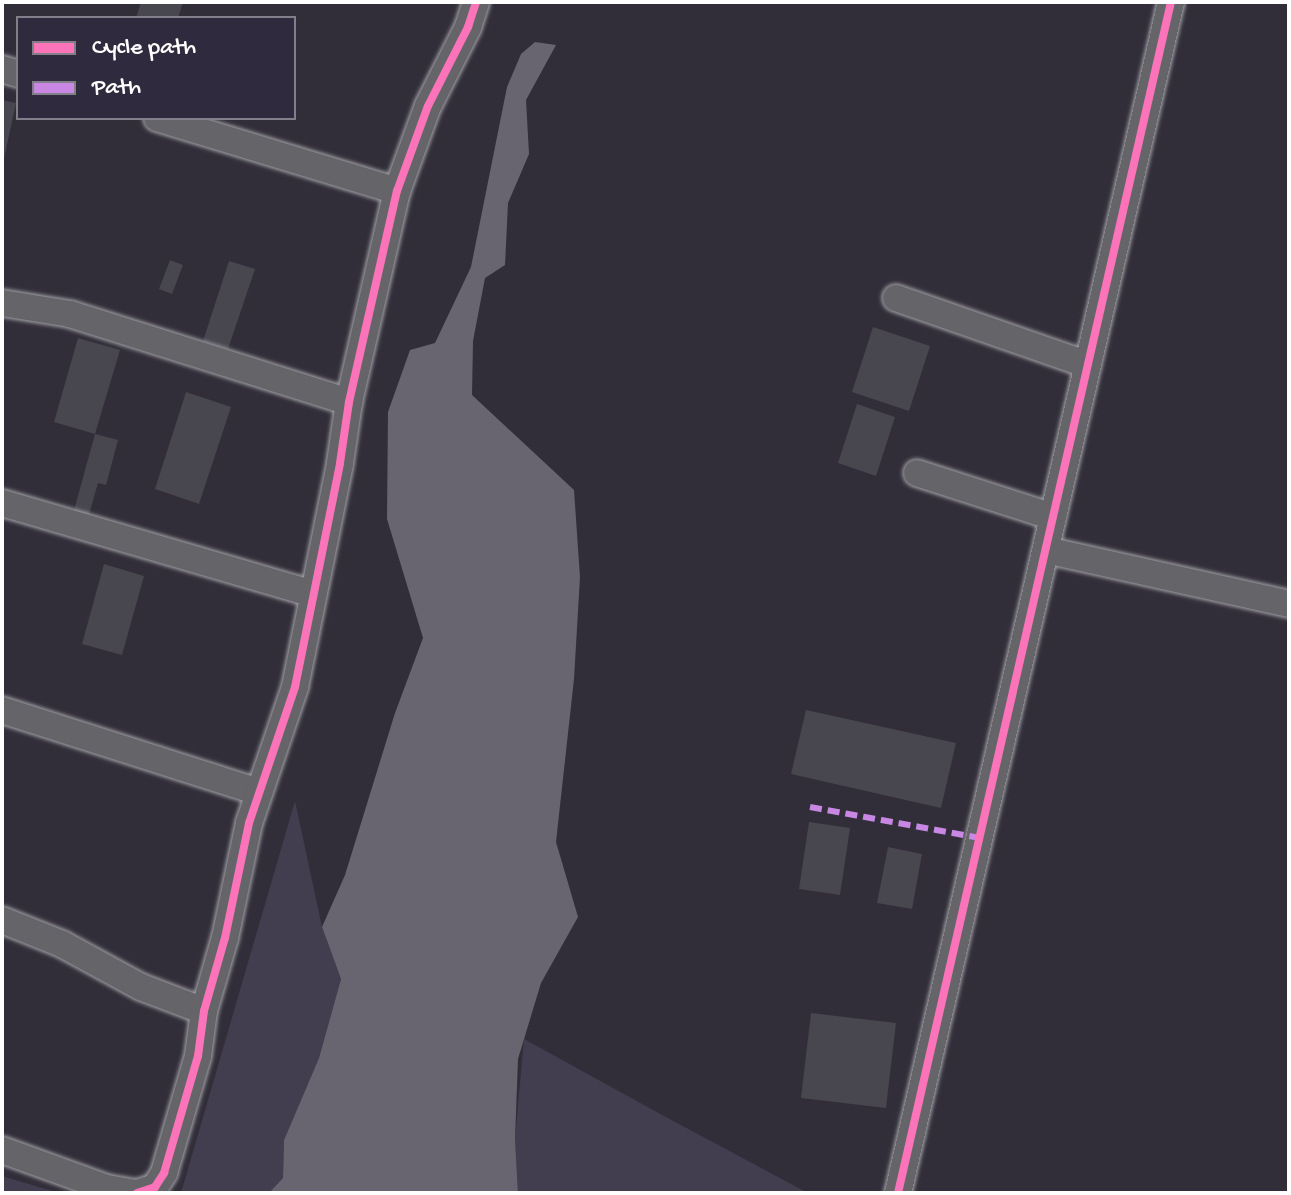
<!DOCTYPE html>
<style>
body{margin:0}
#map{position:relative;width:1291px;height:1195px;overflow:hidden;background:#312e39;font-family:"Gochi Hand",sans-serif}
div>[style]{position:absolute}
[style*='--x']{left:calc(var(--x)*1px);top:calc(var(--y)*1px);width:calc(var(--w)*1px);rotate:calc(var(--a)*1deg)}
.green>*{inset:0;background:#433e4f}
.water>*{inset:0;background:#686571}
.building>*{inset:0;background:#48464e}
.roads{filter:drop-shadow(0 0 2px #a2a1a6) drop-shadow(0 0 2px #a2a1a6)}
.minor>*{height:26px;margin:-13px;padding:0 13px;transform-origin:13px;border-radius:13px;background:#656469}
.quiet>*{height:6px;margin-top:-3px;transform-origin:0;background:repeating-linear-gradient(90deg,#c787e3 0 12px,transparent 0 18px)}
.cycleway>*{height:8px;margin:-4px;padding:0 4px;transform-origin:4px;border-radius:4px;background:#fb73b8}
span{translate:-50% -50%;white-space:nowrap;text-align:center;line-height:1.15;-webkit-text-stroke:6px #2f2a3d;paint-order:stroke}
.frame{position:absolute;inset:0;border:4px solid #fff;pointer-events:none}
.legend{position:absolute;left:16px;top:16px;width:280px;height:104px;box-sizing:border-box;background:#2f2a3d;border:2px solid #827f8b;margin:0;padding:10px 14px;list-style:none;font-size:24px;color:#fff}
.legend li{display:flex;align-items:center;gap:16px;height:40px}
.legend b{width:40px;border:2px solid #827f8b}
</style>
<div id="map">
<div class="green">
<i style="clip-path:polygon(295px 801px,322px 927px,341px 979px,319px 1058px,284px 1140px,283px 1178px,269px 1193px,181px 1193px)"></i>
<i style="clip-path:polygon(524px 1039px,664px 1116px,808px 1193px,518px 1193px,515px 1139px)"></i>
<i style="clip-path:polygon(2px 1176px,59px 1193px,2px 1193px)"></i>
</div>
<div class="water">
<i style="clip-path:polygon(535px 42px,556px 45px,526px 100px,529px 154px,508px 203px,505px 265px,485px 278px,473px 341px,472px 395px,574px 490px,580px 577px,574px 679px,556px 842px,578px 917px,541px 983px,518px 1059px,515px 1139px,518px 1193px,269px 1193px,283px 1178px,284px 1140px,319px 1058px,341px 979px,322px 927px,345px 875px,395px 713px,423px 638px,387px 519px,388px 412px,410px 350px,435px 343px,471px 267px,507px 87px,521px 54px)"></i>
</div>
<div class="building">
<i style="clip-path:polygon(141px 2px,183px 2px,178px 18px,136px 18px)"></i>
<i style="clip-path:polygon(2px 100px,16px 103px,3px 163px,2px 163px)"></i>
<i style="clip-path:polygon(170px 260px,183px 265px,172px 294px,159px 289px)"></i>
<i style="clip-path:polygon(229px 261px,255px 269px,228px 349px,203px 341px)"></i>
<i style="clip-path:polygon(873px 327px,930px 346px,909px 411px,852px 392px)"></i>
<i style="clip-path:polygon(78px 338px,120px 350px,95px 434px,54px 422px)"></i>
<i style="clip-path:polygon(186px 392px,231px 407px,199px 504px,155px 489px)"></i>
<i style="clip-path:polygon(857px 404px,895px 417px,876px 476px,838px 463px)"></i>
<i style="clip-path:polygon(95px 434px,118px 440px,106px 485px,98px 483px,88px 518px,73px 514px)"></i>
<i style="clip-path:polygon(104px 564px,144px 576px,122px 655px,82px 644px)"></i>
<i style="clip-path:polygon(806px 710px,956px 743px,941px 808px,791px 774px)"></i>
<i style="clip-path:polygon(809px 822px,850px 828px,840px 895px,799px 889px)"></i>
<i style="clip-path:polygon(888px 847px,922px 854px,912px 909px,877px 903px)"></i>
<i style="clip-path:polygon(811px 1013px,896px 1023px,886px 1108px,801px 1098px)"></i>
</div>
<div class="roads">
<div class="minor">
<i style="--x:2;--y:69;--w:17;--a:17"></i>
<i style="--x:157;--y:118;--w:251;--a:16.9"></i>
<i style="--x:896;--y:298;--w:203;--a:19.2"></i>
<i style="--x:2;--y:303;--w:69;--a:9.2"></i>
<i style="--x:70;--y:314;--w:293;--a:17.5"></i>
<i style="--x:917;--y:473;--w:143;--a:17.9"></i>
<i style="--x:2;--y:503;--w:324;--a:16.3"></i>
<i style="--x:1046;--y:550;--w:249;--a:12.5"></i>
<i style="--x:2;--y:710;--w:270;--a:17.7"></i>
<i style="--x:2;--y:920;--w:65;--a:21.8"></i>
<i style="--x:62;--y:944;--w:90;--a:28.6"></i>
<i style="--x:141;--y:987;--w:67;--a:20.9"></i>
<i style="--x:2;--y:1150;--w:112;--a:19.9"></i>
<i style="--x:107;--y:1188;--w:28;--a:10"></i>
<i style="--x:137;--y:1193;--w:19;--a:-18"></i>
<i style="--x:155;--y:1187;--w:17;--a:-57"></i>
<i style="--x:164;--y:1173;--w:122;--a:-73.8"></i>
<i style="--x:198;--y:1056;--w:45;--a:-82.4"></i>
<i style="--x:204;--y:1011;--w:76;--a:-74"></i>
<i style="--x:225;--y:938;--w:117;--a:-78.2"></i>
<i style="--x:249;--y:823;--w:144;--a:-71.3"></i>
<i style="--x:295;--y:687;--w:228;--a:-78.6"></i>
<i style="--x:340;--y:463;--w:62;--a:-81.6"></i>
<i style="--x:349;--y:402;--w:216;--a:-77.2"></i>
<i style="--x:397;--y:191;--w:90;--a:-70"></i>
<i style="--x:428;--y:106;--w:89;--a:-63.1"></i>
<i style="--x:468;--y:27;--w:26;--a:-72"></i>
<i style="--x:898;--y:1193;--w:1222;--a:-77.09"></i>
</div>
</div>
<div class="quiet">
<i style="--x:810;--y:807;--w:173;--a:10.3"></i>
</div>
<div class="cycleway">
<i style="--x:137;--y:1193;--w:19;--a:-18"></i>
<i style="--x:155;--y:1187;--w:17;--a:-57"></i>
<i style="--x:164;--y:1173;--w:122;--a:-73.8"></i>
<i style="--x:198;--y:1056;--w:45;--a:-82.4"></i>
<i style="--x:204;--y:1011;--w:76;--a:-74"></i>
<i style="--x:225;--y:938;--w:117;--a:-78.2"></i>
<i style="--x:249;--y:823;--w:144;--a:-71.3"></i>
<i style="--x:295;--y:687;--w:228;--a:-78.6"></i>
<i style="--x:340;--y:463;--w:62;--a:-81.6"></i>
<i style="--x:349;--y:402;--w:216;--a:-77.2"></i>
<i style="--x:397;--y:191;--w:90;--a:-70"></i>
<i style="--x:428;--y:106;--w:89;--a:-63.1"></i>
<i style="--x:468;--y:27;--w:26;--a:-72"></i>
<i style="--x:898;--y:1193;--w:1222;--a:-77.09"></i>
</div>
<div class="frame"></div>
<ul class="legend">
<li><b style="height:10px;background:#fb73b8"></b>Cycle path</li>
<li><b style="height:10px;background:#c787e3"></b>Path</li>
</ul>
</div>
